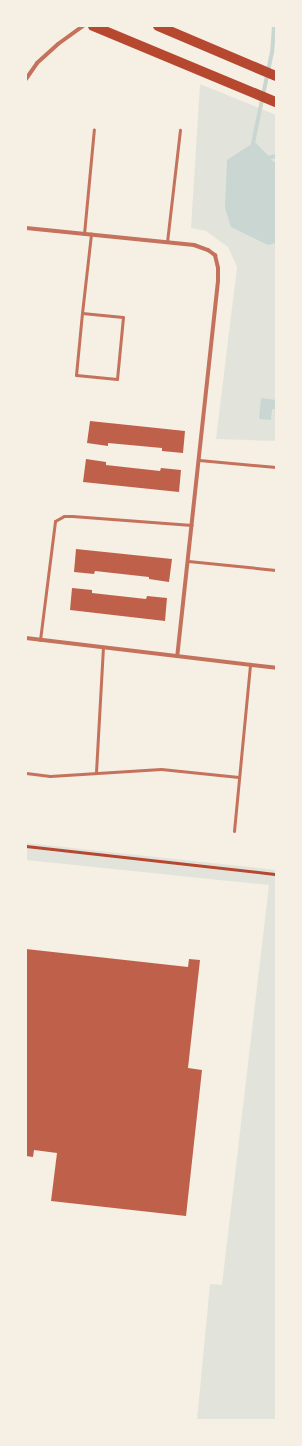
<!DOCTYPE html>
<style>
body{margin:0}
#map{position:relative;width:302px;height:1446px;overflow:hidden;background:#f6efe4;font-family:Mulish,sans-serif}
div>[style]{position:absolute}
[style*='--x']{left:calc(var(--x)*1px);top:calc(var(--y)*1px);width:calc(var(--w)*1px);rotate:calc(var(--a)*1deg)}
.green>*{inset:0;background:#e2e4dc}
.water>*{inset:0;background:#c9d6d2}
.stream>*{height:4px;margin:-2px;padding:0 2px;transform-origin:2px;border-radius:2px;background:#c9d6d2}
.building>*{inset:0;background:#bf614a}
.path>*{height:2.5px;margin:-1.25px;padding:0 1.25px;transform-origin:1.25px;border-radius:1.25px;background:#b5482f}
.service>*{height:3px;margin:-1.5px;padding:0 1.5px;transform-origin:1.5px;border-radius:1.5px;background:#c5725c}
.minor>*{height:4px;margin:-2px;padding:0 2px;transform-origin:2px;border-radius:2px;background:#c5725c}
.primary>*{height:10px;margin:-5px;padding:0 5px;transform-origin:5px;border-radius:5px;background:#b5482f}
span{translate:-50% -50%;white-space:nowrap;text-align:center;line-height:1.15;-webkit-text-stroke:3px #f6efe4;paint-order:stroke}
.frame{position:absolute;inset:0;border:27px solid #f6efe4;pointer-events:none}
</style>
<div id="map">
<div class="green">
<i style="clip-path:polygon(200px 84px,276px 115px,276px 441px,216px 439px,237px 267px,228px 247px,206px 231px,191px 228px)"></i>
<i style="clip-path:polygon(26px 843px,276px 870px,276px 1420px,197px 1420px,210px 1284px,222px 1285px,269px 885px,26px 860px)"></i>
</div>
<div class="water">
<i style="clip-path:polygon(253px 143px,268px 158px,276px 163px,276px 243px,268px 245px,231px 227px,225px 208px,227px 160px)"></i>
<i style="clip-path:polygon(261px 398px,276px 400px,276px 410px,272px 409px,271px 420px,259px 419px)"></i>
</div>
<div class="stream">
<i style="--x:274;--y:26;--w:26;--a:94"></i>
<i style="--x:272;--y:52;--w:93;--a:101.8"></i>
<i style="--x:253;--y:143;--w:21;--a:45"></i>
<i style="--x:268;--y:158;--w:8;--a:-14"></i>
</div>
<div class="building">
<i style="clip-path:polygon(90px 421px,185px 431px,183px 453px,162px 451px,162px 448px,108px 443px,108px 446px,87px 443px)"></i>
<i style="clip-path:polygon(86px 459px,106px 462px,106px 465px,160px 471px,161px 468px,181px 470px,179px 492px,83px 482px)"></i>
<i style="clip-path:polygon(76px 549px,172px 559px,169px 582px,149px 579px,149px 577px,95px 571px,94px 574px,74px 572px)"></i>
<i style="clip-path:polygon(72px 588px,92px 590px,92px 593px,146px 599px,147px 596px,167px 598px,165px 621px,70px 610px)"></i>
<i style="clip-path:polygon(26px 949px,188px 967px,189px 959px,200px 960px,188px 1068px,202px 1070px,186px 1216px,51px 1201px,57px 1153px,34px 1150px,33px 1157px,26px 1156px)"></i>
</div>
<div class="path">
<i style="--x:26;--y:846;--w:252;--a:6.4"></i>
</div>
<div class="service">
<i style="--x:84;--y:234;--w:105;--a:-84.6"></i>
<i style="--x:167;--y:242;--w:113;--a:-83.4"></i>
<i style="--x:82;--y:313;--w:41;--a:5.6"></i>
<i style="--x:123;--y:317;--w:62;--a:95.5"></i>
<i style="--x:117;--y:379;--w:41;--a:-174.4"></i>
<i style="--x:76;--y:375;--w:62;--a:-84.5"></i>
<i style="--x:82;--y:313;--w:80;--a:-83.5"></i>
<i style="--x:199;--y:460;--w:77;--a:5.2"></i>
<i style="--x:188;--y:561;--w:88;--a:5.8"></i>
<i style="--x:40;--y:640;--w:120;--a:-82.8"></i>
<i style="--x:55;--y:521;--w:10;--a:-29"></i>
<i style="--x:64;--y:516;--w:8;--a:0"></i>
<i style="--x:72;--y:516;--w:120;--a:4.3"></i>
<i style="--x:96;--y:772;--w:125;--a:-86.8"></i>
<i style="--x:26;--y:773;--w:24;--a:7"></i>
<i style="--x:50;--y:776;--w:111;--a:-3.6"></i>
<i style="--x:161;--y:769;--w:78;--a:5.9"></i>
<i style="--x:234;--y:831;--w:168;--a:-84.5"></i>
</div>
<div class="minor">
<i style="--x:26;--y:79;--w:19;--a:-55"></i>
<i style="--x:37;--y:63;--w:28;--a:-42"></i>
<i style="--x:58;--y:44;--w:31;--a:-36"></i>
<i style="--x:26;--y:228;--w:169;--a:5.8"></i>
<i style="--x:194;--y:245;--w:15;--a:20"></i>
<i style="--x:208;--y:250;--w:9;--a:36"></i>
<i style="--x:215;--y:255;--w:13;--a:77"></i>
<i style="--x:218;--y:268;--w:13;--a:90"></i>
<i style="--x:218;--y:281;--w:377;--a:96.2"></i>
<i style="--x:26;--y:638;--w:252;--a:6.8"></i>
</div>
<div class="primary">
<i style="--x:93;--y:26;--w:198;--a:22.6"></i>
<i style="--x:158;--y:26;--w:128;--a:23"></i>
</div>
<div class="frame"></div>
</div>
